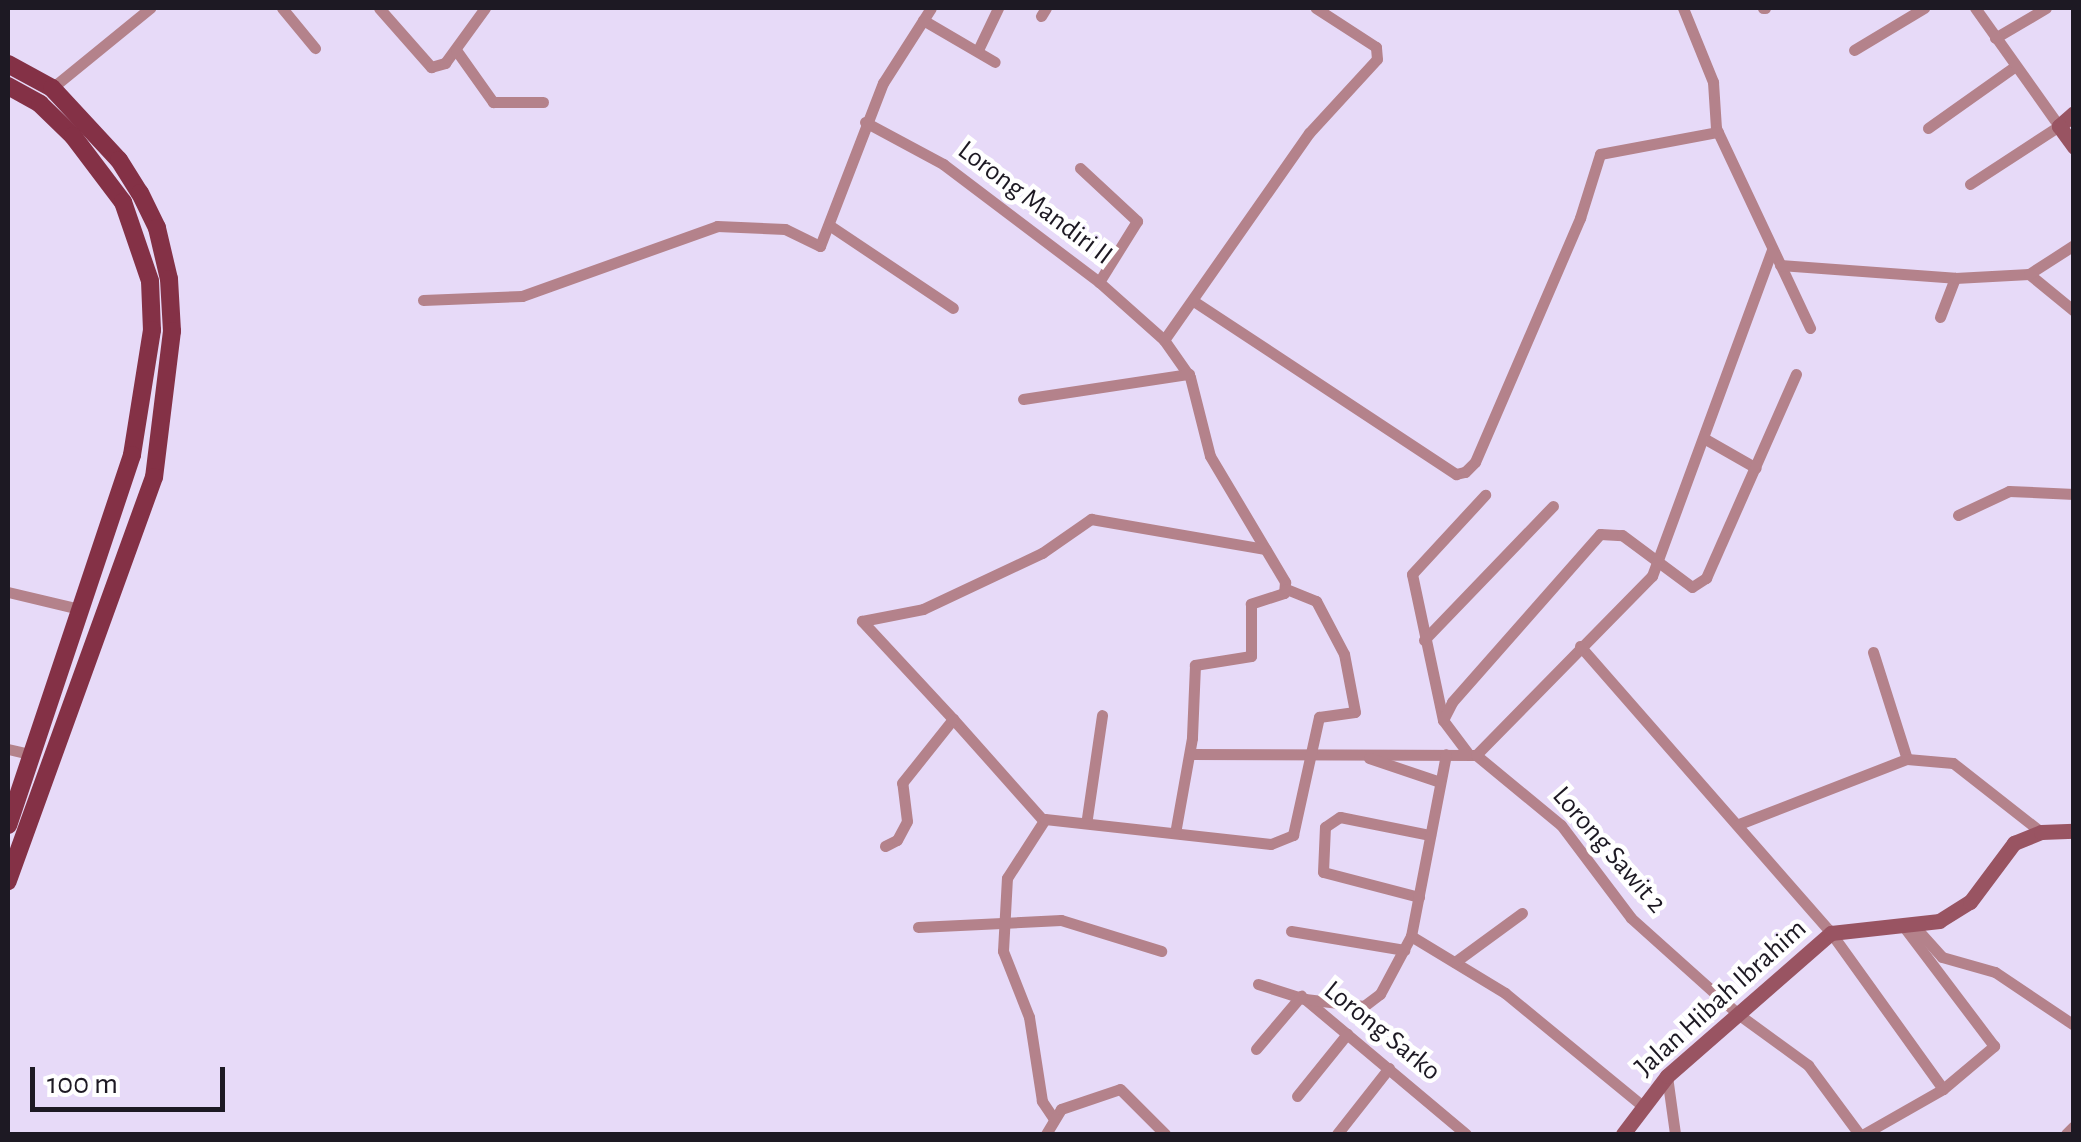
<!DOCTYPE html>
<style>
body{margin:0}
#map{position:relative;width:2081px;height:1142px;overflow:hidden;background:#e7daf8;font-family:"Alegreya Sans",sans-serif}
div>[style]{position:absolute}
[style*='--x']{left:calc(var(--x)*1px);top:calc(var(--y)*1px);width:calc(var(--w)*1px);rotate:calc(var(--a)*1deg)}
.street>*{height:11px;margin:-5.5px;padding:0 5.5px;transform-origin:5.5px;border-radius:5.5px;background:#b4828b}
.secondary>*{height:15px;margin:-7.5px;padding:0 7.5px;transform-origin:7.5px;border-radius:7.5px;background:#995462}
.primary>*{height:18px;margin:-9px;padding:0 9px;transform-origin:9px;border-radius:9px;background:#843146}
span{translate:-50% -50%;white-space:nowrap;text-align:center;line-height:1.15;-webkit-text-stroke:9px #fff;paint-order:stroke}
.street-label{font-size:28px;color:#1d1923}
.frame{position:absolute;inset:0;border:10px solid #1d1923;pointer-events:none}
.scale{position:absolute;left:30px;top:1067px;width:195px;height:45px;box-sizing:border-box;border:5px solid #1d1923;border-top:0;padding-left:12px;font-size:30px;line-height:35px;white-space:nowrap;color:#1d1923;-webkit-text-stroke:8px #fff;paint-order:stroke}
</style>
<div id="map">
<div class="street">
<i style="--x:282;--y:8;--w:52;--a:50.5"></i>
<i style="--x:379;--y:8;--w:79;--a:48.6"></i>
<i style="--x:431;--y:67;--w:15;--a:-16"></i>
<i style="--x:445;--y:63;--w:68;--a:-54"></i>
<i style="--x:1683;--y:8;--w:80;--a:67.9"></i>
<i style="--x:1713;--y:82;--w:46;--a:86.3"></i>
<i style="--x:1716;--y:128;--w:221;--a:64.8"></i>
<i style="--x:1763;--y:8;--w:2;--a:0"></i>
<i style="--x:1041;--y:16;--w:9;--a:-58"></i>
<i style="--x:923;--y:20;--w:83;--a:30.3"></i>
<i style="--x:1995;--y:38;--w:59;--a:-30.5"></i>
<i style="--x:456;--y:50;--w:64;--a:54.6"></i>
<i style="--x:493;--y:102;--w:50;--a:0"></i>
<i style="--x:978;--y:50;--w:47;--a:-64.5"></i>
<i style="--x:1854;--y:50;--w:82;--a:-31"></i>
<i style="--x:52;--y:88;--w:127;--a:-39.2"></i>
<i style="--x:865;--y:122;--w:89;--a:28.3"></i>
<i style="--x:943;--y:164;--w:196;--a:37.1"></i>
<i style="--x:1099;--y:282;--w:87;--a:41.7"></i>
<i style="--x:1164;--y:340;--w:45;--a:54.9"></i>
<i style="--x:1190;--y:377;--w:81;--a:75.8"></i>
<i style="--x:1210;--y:456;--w:147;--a:59.2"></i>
<i style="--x:1285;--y:582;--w:11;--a:95"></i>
<i style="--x:1284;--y:593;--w:35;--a:162"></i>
<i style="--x:1251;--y:604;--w:52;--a:90"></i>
<i style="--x:1251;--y:656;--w:57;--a:170.9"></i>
<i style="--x:1195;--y:665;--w:73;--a:92.4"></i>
<i style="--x:1192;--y:738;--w:91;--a:100.1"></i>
<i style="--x:1928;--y:128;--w:105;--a:-35.3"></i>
<i style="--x:1080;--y:168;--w:78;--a:42.9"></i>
<i style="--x:1137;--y:221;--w:72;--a:121.9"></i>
<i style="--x:1970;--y:184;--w:106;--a:-33.1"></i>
<i style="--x:2059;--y:126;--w:145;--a:-125.4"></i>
<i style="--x:829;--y:225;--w:149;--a:33.8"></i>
<i style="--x:1780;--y:265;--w:175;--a:4.2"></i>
<i style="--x:2029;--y:274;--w:58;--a:39.4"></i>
<i style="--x:423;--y:300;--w:99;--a:-2.3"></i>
<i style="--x:522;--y:296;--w:207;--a:-19.7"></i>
<i style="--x:717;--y:226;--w:68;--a:2.5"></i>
<i style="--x:785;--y:229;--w:39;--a:26"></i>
<i style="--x:820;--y:246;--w:175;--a:-68.9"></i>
<i style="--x:883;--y:83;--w:89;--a:-57.4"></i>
<i style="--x:1195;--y:302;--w:313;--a:33.4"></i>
<i style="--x:1456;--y:474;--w:9;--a:-13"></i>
<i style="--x:1465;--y:472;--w:14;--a:-45"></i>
<i style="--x:1475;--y:462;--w:266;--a:-66.7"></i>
<i style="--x:1580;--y:218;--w:67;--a:-72.6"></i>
<i style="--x:1600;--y:154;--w:120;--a:-10.6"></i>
<i style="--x:1940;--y:317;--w:42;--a:-69"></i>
<i style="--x:1955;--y:278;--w:74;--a:-3.1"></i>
<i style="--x:2029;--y:274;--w:54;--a:-32.8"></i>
<i style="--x:1164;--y:340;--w:253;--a:-55"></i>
<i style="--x:1309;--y:133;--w:100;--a:-47.4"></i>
<i style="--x:1377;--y:59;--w:12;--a:-95"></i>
<i style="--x:1376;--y:47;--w:72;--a:-147"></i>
<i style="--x:1023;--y:399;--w:168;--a:-8.6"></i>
<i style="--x:1707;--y:440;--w:56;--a:29.7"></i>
<i style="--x:1958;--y:515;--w:56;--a:-25.2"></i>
<i style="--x:2009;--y:491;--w:65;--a:2.6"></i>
<i style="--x:8;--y:592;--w:74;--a:13.3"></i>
<i style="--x:1424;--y:640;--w:186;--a:-46.1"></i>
<i style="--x:1580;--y:646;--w:381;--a:48.8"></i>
<i style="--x:1831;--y:933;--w:192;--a:54.3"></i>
<i style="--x:1943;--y:1089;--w:67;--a:-40.1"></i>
<i style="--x:1994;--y:1046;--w:149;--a:-127.1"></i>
<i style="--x:1873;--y:652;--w:112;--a:72.4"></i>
<i style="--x:1907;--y:759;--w:46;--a:5"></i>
<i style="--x:1953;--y:763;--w:112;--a:38.1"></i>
<i style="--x:953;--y:719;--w:134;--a:-132.9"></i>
<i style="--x:862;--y:621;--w:62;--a:-11.1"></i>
<i style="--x:923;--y:609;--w:132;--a:-25.2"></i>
<i style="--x:1042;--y:553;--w:60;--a:-34.8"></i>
<i style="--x:1091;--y:519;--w:177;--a:9.8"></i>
<i style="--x:1443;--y:720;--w:149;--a:-102"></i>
<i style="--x:1412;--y:574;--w:108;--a:-47.3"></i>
<i style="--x:8;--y:749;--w:26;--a:13"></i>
<i style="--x:1467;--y:752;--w:40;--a:-127"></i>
<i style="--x:1443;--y:720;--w:20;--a:-63"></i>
<i style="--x:1452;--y:702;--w:224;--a:-48.6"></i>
<i style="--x:1600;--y:534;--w:22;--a:3"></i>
<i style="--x:1622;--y:535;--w:87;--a:36.6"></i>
<i style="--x:1692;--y:587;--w:17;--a:-33"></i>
<i style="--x:1706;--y:578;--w:223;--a:-66.2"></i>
<i style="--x:1190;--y:754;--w:286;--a:0.2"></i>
<i style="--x:1476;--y:755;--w:110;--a:39.5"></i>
<i style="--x:1561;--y:825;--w:116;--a:53"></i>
<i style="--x:1631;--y:918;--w:144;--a:41.9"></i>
<i style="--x:1738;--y:1014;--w:87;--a:36.1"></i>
<i style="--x:1808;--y:1065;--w:86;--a:53.5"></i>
<i style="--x:1476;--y:755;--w:251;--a:-45.5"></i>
<i style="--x:1652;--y:576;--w:348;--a:-69.8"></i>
<i style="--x:1369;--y:758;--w:75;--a:18.7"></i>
<i style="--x:1087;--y:818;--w:104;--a:-81.7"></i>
<i style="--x:1739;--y:824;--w:180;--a:-21.2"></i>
<i style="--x:885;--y:846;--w:13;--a:-27"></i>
<i style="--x:897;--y:840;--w:21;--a:-62"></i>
<i style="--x:907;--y:821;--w:38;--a:-97"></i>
<i style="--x:902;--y:783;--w:82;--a:-51.4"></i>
<i style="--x:953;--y:719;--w:134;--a:48.3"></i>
<i style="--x:1419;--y:897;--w:99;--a:-165.4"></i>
<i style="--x:1323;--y:872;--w:45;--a:-87.5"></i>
<i style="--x:1325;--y:827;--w:18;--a:-34"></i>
<i style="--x:1340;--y:817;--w:92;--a:11.3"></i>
<i style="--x:918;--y:927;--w:143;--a:-2.8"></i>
<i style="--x:1061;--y:920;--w:105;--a:17.2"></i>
<i style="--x:1915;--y:927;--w:40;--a:48"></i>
<i style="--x:1942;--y:957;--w:55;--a:15.8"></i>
<i style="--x:1995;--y:972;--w:95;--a:33.9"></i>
<i style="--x:1291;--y:931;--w:115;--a:9.5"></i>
<i style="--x:1411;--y:936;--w:110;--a:31.2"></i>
<i style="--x:1505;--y:993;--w:175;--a:39.4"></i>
<i style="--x:1455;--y:962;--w:83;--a:-36.2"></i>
<i style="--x:1258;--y:984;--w:49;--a:17.7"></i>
<i style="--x:1305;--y:999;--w:210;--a:40"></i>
<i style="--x:1305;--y:999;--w:59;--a:6.8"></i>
<i style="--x:1364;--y:1006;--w:20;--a:-37"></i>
<i style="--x:1380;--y:994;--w:66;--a:-61.9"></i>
<i style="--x:1411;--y:936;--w:185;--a:-79.1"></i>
<i style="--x:1256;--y:1049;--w:70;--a:-49.7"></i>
<i style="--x:1667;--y:1076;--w:59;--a:82.1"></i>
<i style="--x:1297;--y:1096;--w:80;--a:-51.1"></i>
<i style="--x:1054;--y:1119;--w:22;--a:-124"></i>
<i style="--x:1042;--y:1101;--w:85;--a:-98.8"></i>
<i style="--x:1029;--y:1017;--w:71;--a:-111.5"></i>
<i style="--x:1003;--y:951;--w:73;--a:-86.9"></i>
<i style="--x:1007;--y:878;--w:70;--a:-57.2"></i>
<i style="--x:1045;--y:819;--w:227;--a:6.3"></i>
<i style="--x:1271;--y:844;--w:24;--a:-22"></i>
<i style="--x:1293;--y:835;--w:121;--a:-77.6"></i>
<i style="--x:1319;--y:717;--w:36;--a:-8"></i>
<i style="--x:1355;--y:712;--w:59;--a:-100.7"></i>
<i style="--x:1344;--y:654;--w:60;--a:-117.8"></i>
<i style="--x:1316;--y:601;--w:32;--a:-158"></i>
<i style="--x:1046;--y:1134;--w:29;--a:-59"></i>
<i style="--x:1061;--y:1109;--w:62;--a:-18.7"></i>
<i style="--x:1120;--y:1089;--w:64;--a:45"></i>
<i style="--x:1337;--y:1134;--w:84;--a:-51.8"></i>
<i style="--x:1864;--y:1134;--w:91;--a:-29.7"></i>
<i style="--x:2066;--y:1134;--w:11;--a:-45"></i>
</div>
<div class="secondary">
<i style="--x:2074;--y:113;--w:20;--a:139"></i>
<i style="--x:2059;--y:126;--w:26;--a:54"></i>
<i style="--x:1623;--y:1134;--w:73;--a:-52.8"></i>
<i style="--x:1667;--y:1076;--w:218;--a:-41.1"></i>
<i style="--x:1831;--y:933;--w:109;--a:-6.3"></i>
<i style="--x:1939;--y:921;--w:36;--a:-32"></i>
<i style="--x:1970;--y:902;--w:74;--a:-53.3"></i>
<i style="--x:2014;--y:843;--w:29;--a:-22"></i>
<i style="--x:2041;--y:832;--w:33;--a:-2"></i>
</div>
<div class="primary">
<i style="--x:8;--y:64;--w:50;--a:28.6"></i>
<i style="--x:52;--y:88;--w:98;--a:47.1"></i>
<i style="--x:119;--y:160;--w:39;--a:58"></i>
<i style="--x:140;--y:193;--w:39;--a:64"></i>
<i style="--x:157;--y:228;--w:52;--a:76.8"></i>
<i style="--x:169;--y:279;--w:52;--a:86.7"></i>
<i style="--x:172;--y:331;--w:147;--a:97"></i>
<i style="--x:154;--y:477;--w:430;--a:109.9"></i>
<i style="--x:8;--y:86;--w:37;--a:29"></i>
<i style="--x:40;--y:104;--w:46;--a:44.1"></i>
<i style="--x:73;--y:136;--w:83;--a:52.9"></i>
<i style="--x:123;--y:202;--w:83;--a:71.1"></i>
<i style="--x:150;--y:281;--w:49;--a:87.7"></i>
<i style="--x:152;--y:330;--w:127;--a:99.1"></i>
<i style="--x:132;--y:455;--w:390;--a:108.5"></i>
</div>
<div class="street-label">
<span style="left:1035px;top:203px;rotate:37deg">Lorong Mandiri II</span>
<span style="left:1609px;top:850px;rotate:49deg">Lorong Sawit 2</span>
<span style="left:1721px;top:998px;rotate:-42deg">Jalan Hibah Ibrahim</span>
<span style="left:1382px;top:1031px;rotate:39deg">Lorong Sarko</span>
</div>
<div class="frame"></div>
<div class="scale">100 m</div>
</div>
